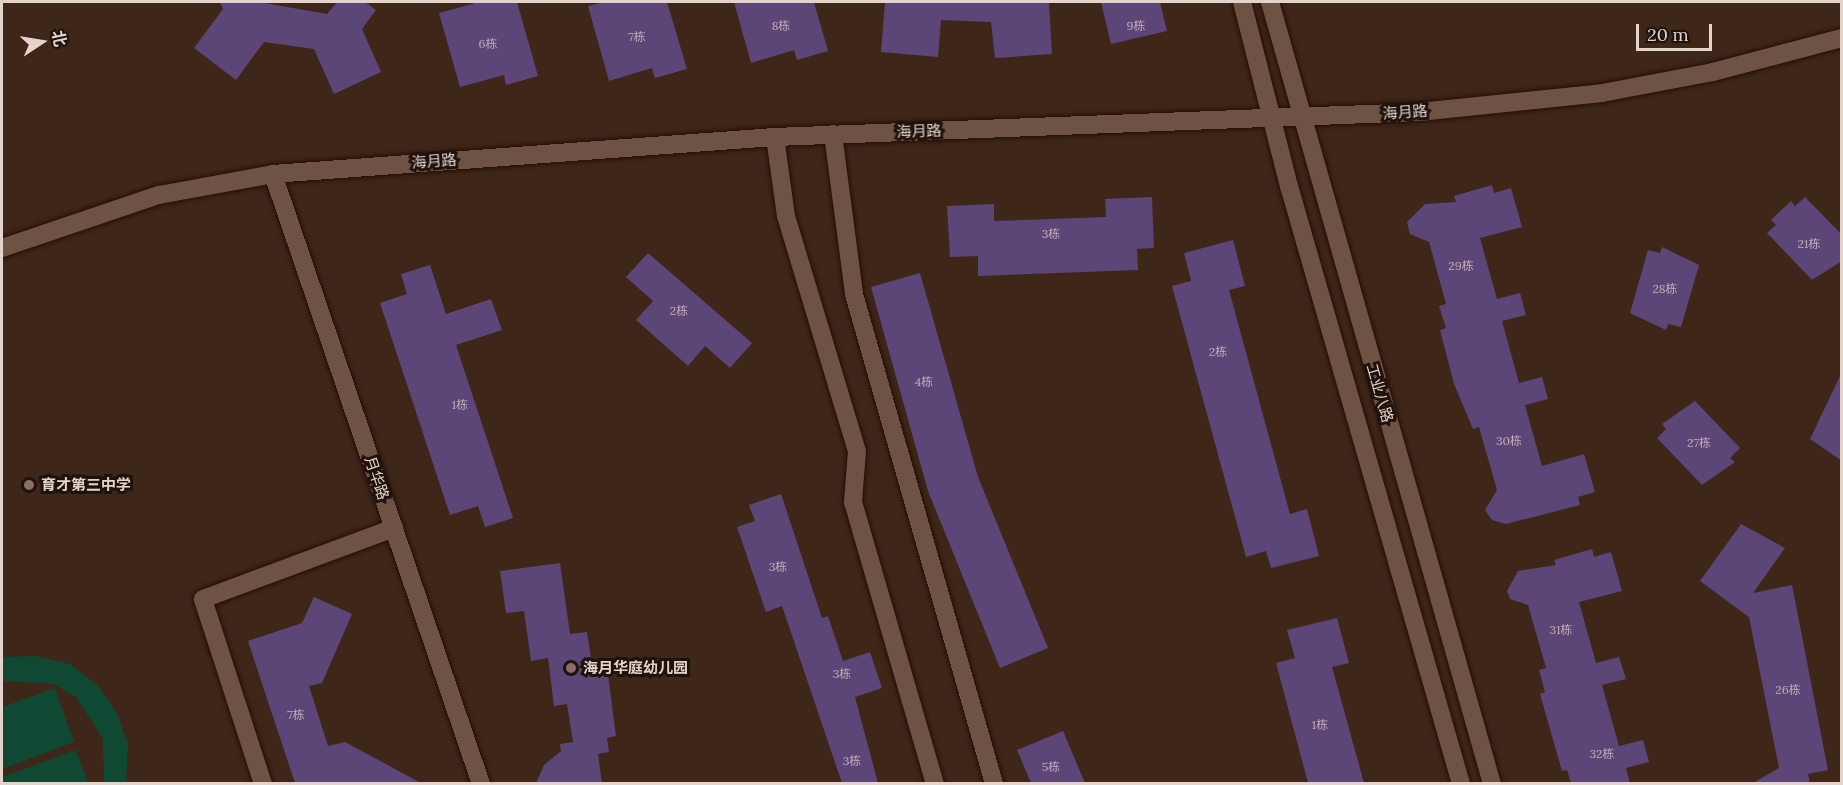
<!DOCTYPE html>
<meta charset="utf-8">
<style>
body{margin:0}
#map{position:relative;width:1843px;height:785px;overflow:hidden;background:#3e2619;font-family:Lora,"Noto Sans SC",serif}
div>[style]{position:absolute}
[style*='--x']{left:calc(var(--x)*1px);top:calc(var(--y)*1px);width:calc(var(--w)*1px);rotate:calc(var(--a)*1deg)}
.green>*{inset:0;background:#0f4934}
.building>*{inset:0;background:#5c4677}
.roads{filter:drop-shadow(0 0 2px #240e04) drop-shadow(0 0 2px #240e04)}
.minor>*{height:18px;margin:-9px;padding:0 9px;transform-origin:9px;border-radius:9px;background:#6e5345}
.tertiary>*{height:18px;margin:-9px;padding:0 9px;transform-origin:9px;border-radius:9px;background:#6e5345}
.secondary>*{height:18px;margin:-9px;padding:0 9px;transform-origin:9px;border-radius:9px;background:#6e5345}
.dots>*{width:16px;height:16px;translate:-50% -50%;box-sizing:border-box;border:3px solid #1d120c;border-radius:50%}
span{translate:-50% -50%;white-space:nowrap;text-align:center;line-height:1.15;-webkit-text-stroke:6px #1d120c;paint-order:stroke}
.number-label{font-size:12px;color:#c1b0b6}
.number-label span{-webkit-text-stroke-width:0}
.street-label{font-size:15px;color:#e3d3cb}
.poi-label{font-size:15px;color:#e3d3cb;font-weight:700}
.left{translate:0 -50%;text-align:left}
.frame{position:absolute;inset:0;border:3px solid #e3d3cb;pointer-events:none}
.north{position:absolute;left:12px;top:12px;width:60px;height:60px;-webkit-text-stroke:4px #1d120c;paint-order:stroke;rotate:78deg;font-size:16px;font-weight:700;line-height:24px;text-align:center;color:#e3d3cb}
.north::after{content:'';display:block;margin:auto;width:21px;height:27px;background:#e3d3cb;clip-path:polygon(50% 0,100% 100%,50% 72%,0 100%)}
.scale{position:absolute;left:1636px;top:24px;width:76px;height:27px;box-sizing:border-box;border:3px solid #e3d3cb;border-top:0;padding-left:8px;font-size:18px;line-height:21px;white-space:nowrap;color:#e3d3cb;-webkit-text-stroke:4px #1d120c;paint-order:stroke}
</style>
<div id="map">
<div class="green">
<i style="clip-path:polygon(36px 656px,70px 664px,97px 685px,116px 711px,128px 744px,126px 783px,104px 783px,103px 739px,76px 697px,54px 684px,2px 681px,2px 657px)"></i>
<i style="clip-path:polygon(55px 688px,74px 742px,2px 769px,2px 707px)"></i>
<i style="clip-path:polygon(76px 750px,88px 783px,2px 783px,2px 777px)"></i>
</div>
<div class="building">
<i style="clip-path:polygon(220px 2px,259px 2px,327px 14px,337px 2px,365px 2px,376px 10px,362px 29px,381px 72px,334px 94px,314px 49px,264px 42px,236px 80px,194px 48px,223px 9px)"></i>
<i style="clip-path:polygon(479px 2px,517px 2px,538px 76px,506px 85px,504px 75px,460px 87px,439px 13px)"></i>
<i style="clip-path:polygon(605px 2px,667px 2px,687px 69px,655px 78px,652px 68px,609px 81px,588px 6px)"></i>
<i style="clip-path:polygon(734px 2px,814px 2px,828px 51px,797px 60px,794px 50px,751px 63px)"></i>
<i style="clip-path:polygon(885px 2px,1049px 2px,1052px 54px,995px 58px,991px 22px,941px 20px,938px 57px,881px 52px)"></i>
<i style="clip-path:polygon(1101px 2px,1160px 2px,1167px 31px,1111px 44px)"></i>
<i style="clip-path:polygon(1492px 185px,1494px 193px,1511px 188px,1522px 227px,1480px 238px,1497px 299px,1520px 293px,1526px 315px,1502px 321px,1519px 383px,1542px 377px,1548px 399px,1525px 405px,1542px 466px,1584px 454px,1595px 492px,1578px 497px,1580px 505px,1506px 524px,1492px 520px,1485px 510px,1497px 490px,1479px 427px,1473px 429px,1454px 384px,1440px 330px,1446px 328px,1439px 306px,1446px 304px,1429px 242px,1410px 234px,1407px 222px,1425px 204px,1456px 202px,1454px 196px)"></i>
<i style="clip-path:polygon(1152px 197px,1154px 248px,1137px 249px,1138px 270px,978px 276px,978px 256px,950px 257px,947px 206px,994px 204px,994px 221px,1106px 217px,1105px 199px)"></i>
<i style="clip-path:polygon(1805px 197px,1842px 235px,1842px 261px,1812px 280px,1767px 233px,1776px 225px,1771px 220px,1791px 201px,1795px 206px)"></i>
<i style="clip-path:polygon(1233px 240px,1245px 286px,1229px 290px,1290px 514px,1307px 509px,1319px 556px,1271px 568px,1266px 551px,1246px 557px,1172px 286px,1191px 281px,1184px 253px)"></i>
<i style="clip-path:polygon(1662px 247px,1699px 265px,1681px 327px,1668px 324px,1666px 330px,1630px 313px,1648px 250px,1660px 253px)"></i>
<i style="clip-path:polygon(648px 253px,752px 343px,730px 368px,705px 346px,688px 366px,636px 320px,653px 301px,626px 277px)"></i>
<i style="clip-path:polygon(430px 265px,446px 314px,491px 299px,502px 330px,456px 345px,513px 518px,485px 527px,478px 506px,450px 515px,380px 303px,407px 294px,401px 274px)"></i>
<i style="clip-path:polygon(920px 273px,978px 477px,1048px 648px,1000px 668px,928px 491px,871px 287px)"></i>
<i style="clip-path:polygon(1842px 372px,1842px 461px,1810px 439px)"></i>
<i style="clip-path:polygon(1695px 401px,1740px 448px,1730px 458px,1735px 462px,1702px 485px,1657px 438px,1666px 429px,1662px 424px)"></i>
<i style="clip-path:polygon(781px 494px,822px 618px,828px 616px,843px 661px,870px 652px,882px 688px,855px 697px,878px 783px,842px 783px,782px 606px,766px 612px,737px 527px,755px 521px,749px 505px)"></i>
<i style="clip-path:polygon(1741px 524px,1785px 548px,1753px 593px,1792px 585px,1828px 770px,1808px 774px,1810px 783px,1753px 783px,1779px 768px,1749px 617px,1700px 581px)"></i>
<i style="clip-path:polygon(1592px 549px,1594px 557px,1611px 552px,1622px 591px,1579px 602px,1596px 663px,1619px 657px,1626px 679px,1602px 685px,1619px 746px,1643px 740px,1649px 762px,1626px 768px,1630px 783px,1571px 783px,1567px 770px,1562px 771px,1540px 694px,1545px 692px,1539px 670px,1546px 668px,1528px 605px,1510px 599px,1507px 591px,1518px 571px,1556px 565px,1554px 560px)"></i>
<i style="clip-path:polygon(560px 563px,570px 634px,587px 632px,594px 677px,608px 675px,616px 736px,607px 738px,609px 752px,598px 754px,602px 783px,536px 783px,544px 765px,561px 751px,560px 744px,573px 742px,567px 704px,554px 706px,548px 658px,531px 661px,524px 611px,506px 613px,500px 571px)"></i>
<i style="clip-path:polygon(314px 597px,352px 614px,322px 683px,309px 686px,328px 746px,345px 742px,421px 783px,295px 783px,248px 641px,302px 623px)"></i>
<i style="clip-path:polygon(1337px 618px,1349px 663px,1332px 667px,1364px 783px,1308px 783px,1276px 663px,1295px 658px,1287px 630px)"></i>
<i style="clip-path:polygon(1063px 731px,1085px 783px,1031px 783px,1017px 750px)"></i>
</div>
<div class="roads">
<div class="minor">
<i style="--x:833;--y:134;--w:161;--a:82.5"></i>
<i style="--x:854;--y:294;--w:510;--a:74.05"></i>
<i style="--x:775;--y:137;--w:80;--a:82.1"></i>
<i style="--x:786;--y:216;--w:245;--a:73.2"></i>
<i style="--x:857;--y:451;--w:51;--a:94.5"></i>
<i style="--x:853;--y:502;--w:294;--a:73.8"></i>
<i style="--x:263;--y:784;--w:194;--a:-108"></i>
<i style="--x:203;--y:599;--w:204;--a:-20.4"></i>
</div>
<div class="tertiary">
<i style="--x:273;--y:174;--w:644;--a:71.17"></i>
<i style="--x:2;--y:248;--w:166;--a:-18.7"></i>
<i style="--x:159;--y:195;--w:116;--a:-10.4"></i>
<i style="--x:273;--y:174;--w:503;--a:-4.22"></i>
<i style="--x:775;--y:137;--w:644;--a:-2.22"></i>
<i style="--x:1419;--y:112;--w:184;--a:-5.9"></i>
<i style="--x:1602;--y:93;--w:113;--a:-10.7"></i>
<i style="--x:1713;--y:72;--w:133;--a:-14.8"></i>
</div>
<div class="secondary">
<i style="--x:1242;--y:2;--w:190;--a:75.7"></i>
<i style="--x:1289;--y:186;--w:622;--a:73.95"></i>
<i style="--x:1270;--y:2;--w:813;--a:74.15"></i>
</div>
</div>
<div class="dots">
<i style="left:29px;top:485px;background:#8d6e63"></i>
<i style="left:571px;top:668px;background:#8d6e63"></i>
</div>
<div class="number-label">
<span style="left:781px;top:26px">8栋</span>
<span style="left:1136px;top:26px">9栋</span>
<span style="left:637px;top:37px">7栋</span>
<span style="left:488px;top:44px">6栋</span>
<span style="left:1051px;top:234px">3栋</span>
<span style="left:1809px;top:244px">21栋</span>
<span style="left:1461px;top:266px">29栋</span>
<span style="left:1665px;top:289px">28栋</span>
<span style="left:679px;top:311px">2栋</span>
<span style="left:1218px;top:352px">2栋</span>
<span style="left:924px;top:382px">4栋</span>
<span style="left:460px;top:405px">1栋</span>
<span style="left:1509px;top:441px">30栋</span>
<span style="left:1699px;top:443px">27栋</span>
<span style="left:778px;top:567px">3栋</span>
<span style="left:1561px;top:630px">31栋</span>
<span style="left:842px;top:674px">3栋</span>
<span style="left:1788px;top:690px">26栋</span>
<span style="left:296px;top:715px">7栋</span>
<span style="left:1320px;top:725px">1栋</span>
<span style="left:1602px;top:754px">32栋</span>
<span style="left:852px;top:761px">3栋</span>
<span style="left:1051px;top:767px">5栋</span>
</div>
<div class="street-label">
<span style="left:1405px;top:112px;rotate:-4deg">海月路</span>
<span style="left:919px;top:131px;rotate:-2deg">海月路</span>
<span style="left:434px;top:161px;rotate:-4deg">海月路</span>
<span style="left:1380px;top:393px;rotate:74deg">工业八路</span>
<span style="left:377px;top:478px;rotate:71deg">月华路</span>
</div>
<div class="poi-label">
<span class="left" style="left:41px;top:485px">育才第三中学</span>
<span class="left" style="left:583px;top:668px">海月华庭幼儿园</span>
</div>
<div class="frame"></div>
<div class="north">北</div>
<div class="scale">20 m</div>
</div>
